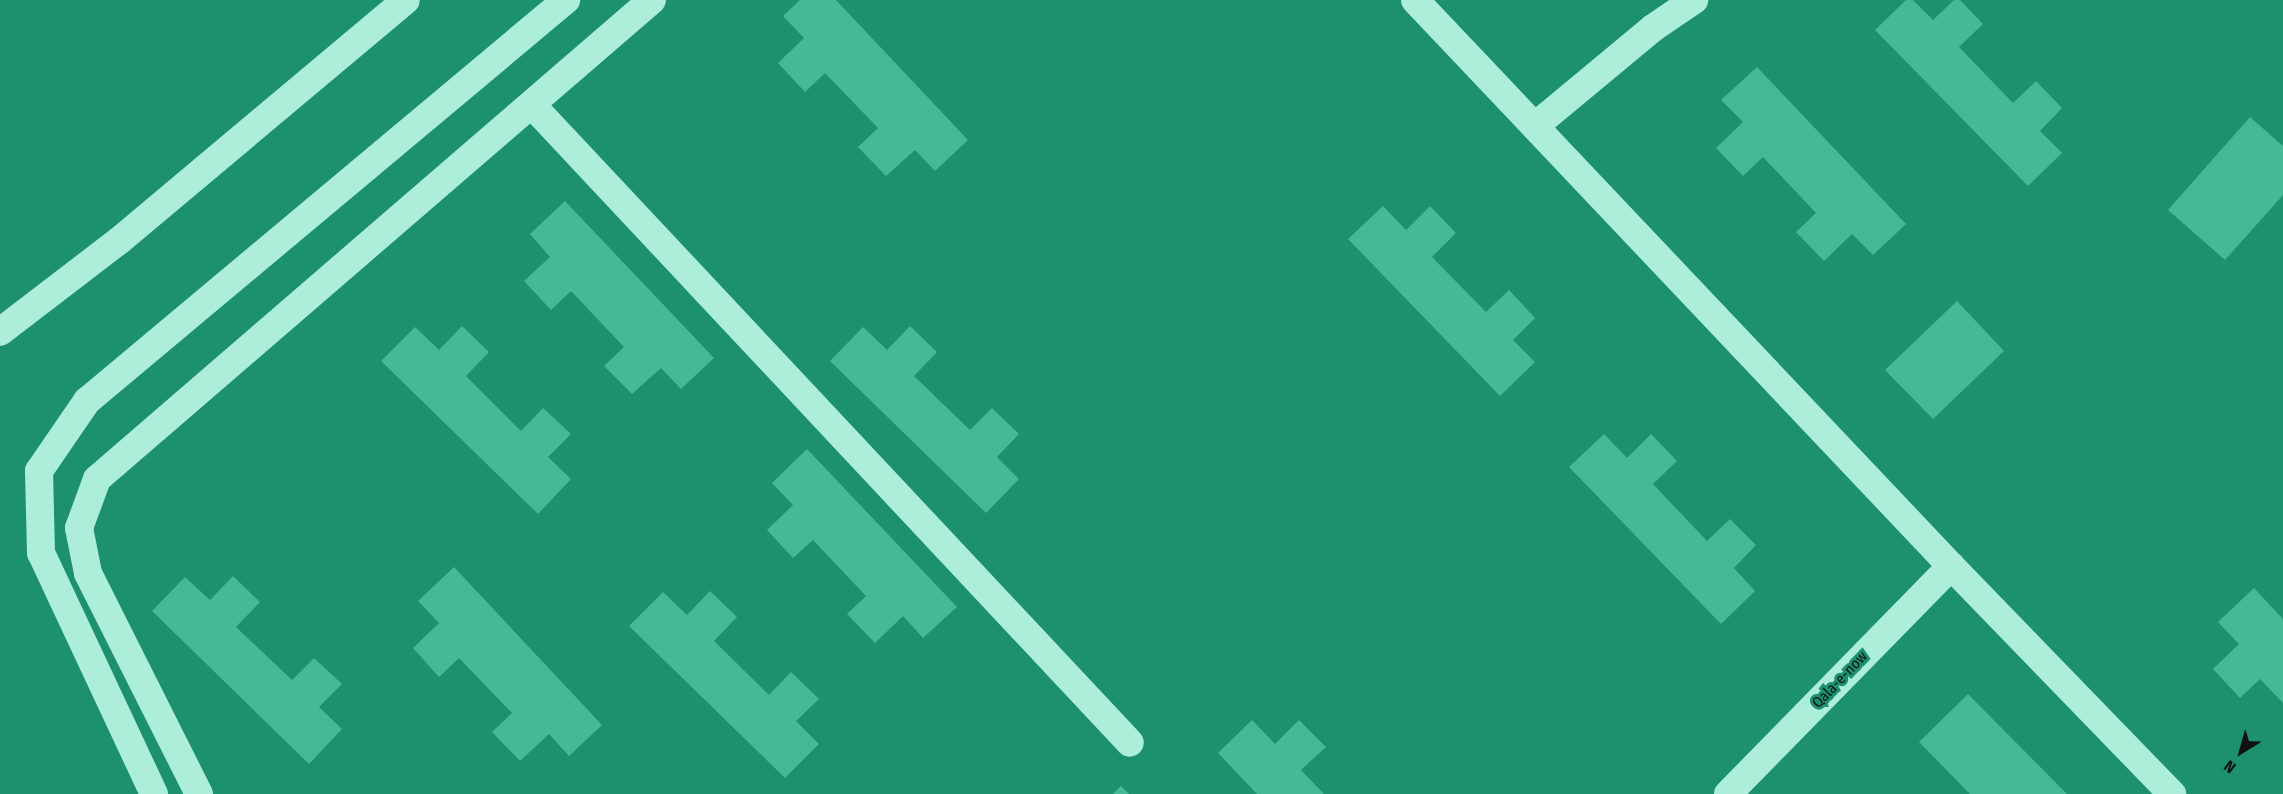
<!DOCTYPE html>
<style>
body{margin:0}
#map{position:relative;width:2283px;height:794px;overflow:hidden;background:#1d906d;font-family:"Fira Sans Condensed",sans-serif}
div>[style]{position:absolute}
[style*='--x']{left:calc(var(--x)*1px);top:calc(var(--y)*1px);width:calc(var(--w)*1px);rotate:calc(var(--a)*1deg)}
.building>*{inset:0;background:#45b895}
.street>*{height:28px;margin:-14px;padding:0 14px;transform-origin:14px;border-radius:14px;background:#aceed9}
span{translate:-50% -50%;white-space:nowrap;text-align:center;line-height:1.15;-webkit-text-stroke:6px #1d906d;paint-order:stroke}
.street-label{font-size:15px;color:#111}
.north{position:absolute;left:2211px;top:722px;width:60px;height:60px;-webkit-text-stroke:4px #1d906d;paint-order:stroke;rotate:217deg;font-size:16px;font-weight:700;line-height:24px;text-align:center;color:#111}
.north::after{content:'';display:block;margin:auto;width:21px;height:27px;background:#111;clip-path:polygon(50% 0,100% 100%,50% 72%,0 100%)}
</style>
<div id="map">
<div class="building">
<i style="clip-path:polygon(800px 0,836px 0,968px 140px,935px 171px,915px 150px,886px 176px,858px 147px,878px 128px,825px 73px,805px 92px,778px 63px,804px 38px,783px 16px)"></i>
<i style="clip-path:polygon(1906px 0,1913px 0,1933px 20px,1954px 0,1960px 0,1983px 24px,1959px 47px,2013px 103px,2036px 81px,2062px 108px,2040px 131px,2062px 153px,2028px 186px,1875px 30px)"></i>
<i style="clip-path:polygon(1757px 67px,1906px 224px,1873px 255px,1852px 234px,1824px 261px,1796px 232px,1816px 213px,1763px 157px,1743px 176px,1716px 148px,1743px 122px,1721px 100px)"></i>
<i style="clip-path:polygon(2250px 117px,2283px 146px,2283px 195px,2225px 260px,2168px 210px)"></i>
<i style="clip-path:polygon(565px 201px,714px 358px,681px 389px,661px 368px,632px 394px,604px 366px,624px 347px,571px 291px,551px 310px,524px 281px,550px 257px,530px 234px)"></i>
<i style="clip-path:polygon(1383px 206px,1406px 230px,1430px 206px,1456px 233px,1432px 257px,1486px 312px,1509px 290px,1535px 318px,1513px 340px,1535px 362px,1500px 396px,1348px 239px)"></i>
<i style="clip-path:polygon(1957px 301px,2004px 351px,1933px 419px,1885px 370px)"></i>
<i style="clip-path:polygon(462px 326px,489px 352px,466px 376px,521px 431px,543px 408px,571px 434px,548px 457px,571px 479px,538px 514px,381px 361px,415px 327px,439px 350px)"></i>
<i style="clip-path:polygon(910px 326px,937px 352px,914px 376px,970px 430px,992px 408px,1019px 434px,997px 457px,1019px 479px,986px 513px,830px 361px,863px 327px,887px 350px)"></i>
<i style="clip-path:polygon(1604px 434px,1627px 458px,1651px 434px,1677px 461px,1653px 484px,1707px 541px,1730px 519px,1756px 545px,1734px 568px,1755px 591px,1721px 624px,1569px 467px)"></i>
<i style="clip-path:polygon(807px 449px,957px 607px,923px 638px,903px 616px,875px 643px,847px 614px,866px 596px,813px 540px,793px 558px,767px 530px,793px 505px,772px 483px)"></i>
<i style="clip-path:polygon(454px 567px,602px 725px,569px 756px,549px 734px,520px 761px,492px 732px,512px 713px,459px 658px,439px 677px,413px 648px,439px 623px,418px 601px)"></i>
<i style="clip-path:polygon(233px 576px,260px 602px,236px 627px,292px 680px,314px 658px,342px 684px,319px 707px,342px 729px,309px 764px,152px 611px,185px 577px,210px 600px)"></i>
<i style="clip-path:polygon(2254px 588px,2283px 619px,2283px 703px,2260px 679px,2240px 698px,2213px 669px,2239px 644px,2218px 622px)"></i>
<i style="clip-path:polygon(710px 591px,737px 617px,714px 641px,769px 695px,791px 672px,819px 699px,796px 721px,819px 744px,785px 778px,629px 626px,663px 592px,687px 615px)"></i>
<i style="clip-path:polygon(1968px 694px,2067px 794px,1970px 794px,1919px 742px)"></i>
<i style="clip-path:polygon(1252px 720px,1275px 744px,1299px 720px,1326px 747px,1301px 770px,1324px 794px,1257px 794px,1218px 753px)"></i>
<i style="clip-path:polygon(1121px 786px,1129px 794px,1113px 794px)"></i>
</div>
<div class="street">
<i style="--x:1415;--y:0;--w:780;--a:46.56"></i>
<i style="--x:1951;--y:566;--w:318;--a:45.9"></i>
<i style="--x:532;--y:105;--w:874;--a:46.85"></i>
<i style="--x:1535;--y:126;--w:153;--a:-39.7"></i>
<i style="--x:1653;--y:28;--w:50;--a:-34.3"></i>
<i style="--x:0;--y:332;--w:151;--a:-37.5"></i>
<i style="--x:120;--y:240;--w:373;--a:-40"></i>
<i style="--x:154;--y:794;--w:266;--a:-115.1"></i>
<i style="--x:41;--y:553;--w:82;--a:-91.4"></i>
<i style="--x:39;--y:471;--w:85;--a:-55.6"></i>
<i style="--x:87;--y:401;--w:625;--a:-39.93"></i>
<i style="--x:199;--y:794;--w:247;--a:-116.7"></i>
<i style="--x:88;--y:573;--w:46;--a:-101.3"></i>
<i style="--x:79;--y:528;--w:52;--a:-69.8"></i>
<i style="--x:97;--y:479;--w:733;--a:-40.8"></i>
<i style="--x:1728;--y:794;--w:319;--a:-45.6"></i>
</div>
<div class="street-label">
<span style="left:1840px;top:680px;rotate:-46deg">Qala-e-now</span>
</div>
<div class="north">N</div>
</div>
